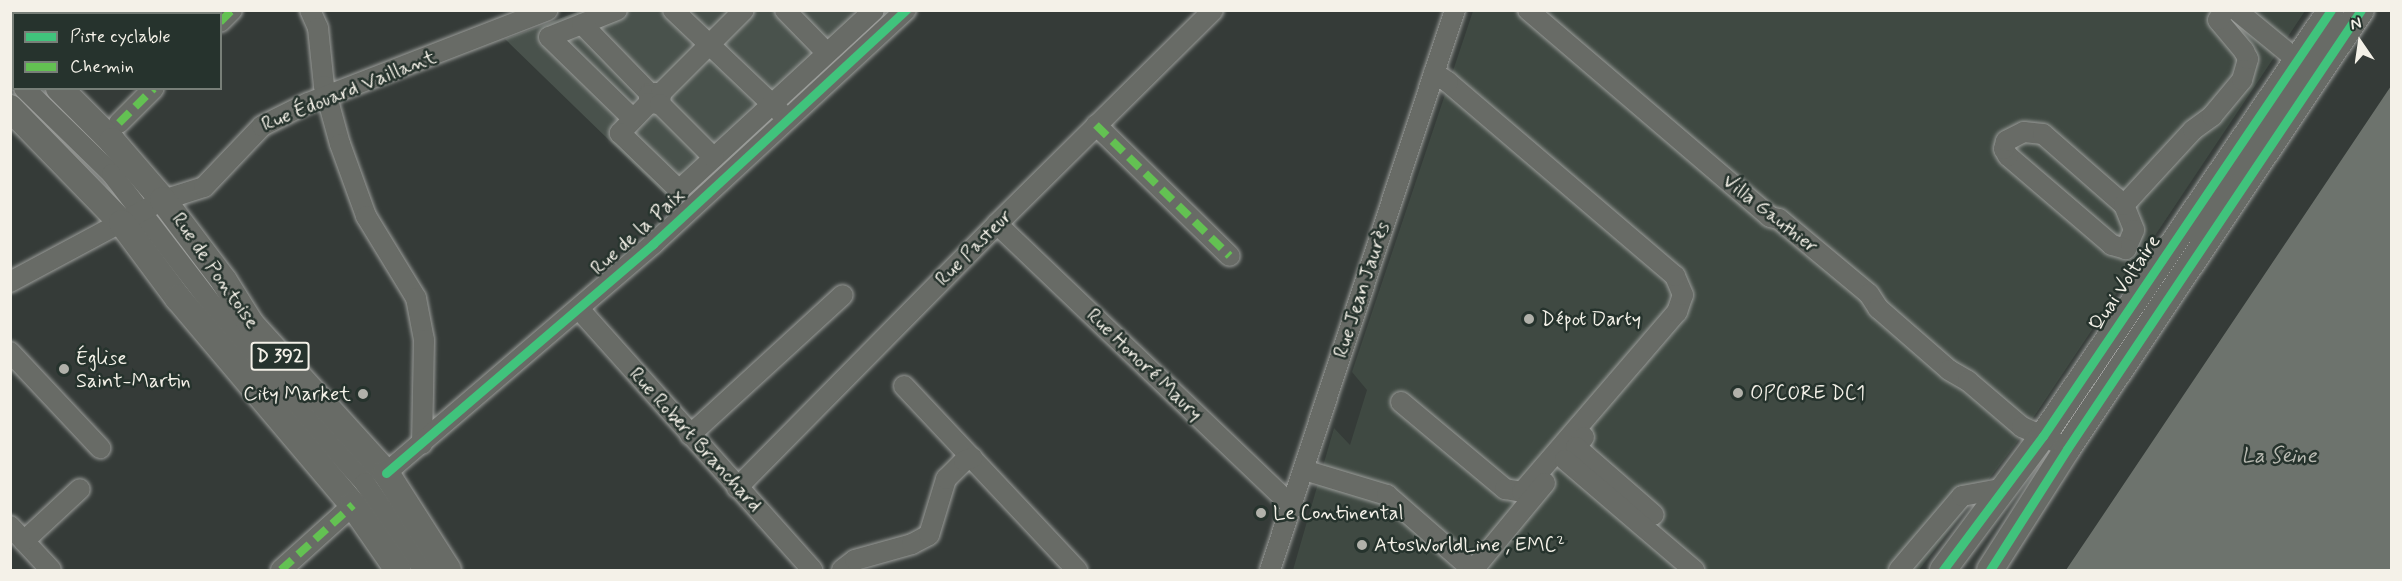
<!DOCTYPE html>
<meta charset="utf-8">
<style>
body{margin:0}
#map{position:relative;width:2402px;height:581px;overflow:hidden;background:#353b38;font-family:Mynerve,sans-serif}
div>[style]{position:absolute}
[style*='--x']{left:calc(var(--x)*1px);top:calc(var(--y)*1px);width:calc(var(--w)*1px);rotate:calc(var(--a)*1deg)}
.built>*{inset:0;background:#3f4942}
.green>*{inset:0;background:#49524c}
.water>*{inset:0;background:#6d736d}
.roads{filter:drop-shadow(0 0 2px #9c9e9b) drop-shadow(0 0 2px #9c9e9b)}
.minor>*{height:20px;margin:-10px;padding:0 10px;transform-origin:10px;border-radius:10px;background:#686b66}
.major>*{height:26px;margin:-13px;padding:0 13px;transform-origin:13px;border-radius:13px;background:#686b66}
.quiet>*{height:8px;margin-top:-4px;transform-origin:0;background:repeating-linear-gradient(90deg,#63c152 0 15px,transparent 0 23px)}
.cycleway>*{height:9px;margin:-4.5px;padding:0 4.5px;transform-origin:4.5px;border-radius:4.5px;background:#40c37c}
.dots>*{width:16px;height:16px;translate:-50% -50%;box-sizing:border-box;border:3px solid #26332d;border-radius:50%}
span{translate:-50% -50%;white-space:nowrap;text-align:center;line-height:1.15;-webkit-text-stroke:5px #26332d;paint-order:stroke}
.shield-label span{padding:2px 4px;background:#26332d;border:2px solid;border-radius:4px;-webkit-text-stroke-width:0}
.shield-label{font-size:18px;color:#f4f1e8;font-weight:700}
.street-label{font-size:20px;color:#f4f1e8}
.poi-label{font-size:20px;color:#f4f1e8}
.left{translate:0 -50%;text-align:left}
.right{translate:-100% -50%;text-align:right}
.water-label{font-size:21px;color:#babbb3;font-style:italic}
.frame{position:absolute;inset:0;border:12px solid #f4f1e8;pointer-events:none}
.legend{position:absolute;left:12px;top:12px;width:210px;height:78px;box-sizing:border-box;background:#26332d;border:2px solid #787f78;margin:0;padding:8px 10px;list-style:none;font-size:18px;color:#f4f1e8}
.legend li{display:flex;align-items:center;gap:12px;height:30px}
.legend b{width:30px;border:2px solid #787f78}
.north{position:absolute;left:2330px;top:12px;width:60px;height:60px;-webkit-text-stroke:4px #26332d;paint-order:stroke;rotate:347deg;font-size:16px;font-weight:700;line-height:24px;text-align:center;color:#f4f1e8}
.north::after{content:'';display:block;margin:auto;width:21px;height:27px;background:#f4f1e8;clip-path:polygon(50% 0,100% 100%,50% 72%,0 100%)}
</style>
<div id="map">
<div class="built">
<i style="clip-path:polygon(1473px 11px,2305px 11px,2015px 445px,1919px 570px,1293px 570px,1334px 428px,1350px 445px,1367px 390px,1352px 372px)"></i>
</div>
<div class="green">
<i style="clip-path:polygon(580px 11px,894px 11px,790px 107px,773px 116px,774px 122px,680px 209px,505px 39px)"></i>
</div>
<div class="water">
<i style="clip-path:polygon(2391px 86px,2391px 570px,2066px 570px,2089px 536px)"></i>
</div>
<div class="roads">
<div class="minor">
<i style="--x:310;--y:10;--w:20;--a:66"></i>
<i style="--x:318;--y:28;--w:58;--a:84.1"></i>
<i style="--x:324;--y:86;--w:60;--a:74.6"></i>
<i style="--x:340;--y:144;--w:77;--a:70.1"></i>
<i style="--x:366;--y:216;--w:96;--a:58.6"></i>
<i style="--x:416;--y:298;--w:43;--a:79.2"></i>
<i style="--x:424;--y:340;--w:104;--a:91.1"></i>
<i style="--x:617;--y:10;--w:73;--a:158.3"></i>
<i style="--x:549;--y:37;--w:117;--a:44.3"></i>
<i style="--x:673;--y:10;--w:148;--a:43.6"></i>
<i style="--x:785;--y:10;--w:60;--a:45.7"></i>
<i style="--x:1528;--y:10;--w:318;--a:40.5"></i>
<i style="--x:1770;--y:217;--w:9;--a:13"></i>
<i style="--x:1779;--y:219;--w:117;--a:39.8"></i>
<i style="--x:1869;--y:294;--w:17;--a:57"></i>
<i style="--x:1878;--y:308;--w:94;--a:41.1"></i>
<i style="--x:1949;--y:370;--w:22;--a:30"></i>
<i style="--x:1968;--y:381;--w:71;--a:40.4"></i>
<i style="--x:2022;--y:427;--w:36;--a:24"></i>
<i style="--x:2236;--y:10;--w:80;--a:39.4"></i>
<i style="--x:10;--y:11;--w:1;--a:-45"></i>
<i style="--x:220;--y:22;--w:17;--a:-45"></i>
<i style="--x:582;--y:24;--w:96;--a:45.8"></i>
<i style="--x:649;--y:93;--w:12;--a:0"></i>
<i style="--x:661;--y:93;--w:11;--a:95"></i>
<i style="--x:660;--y:104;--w:11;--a:-175"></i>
<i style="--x:649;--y:103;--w:8;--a:-90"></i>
<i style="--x:10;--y:76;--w:5;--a:37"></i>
<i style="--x:24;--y:88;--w:123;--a:44.3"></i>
<i style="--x:112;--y:174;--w:240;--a:52.5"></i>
<i style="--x:258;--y:364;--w:160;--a:48"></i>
<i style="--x:365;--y:483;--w:105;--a:55.9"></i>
<i style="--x:661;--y:93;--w:117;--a:-45"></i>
<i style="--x:649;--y:103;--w:42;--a:134"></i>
<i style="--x:620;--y:133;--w:82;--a:44"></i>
<i style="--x:679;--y:190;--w:265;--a:-42.7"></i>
<i style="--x:660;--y:104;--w:76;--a:45"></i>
<i style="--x:119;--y:123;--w:49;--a:-45"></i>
<i style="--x:1096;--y:125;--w:187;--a:44.4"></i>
<i style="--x:2024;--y:132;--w:19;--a:6"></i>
<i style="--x:2043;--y:134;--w:108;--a:41.2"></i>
<i style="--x:2124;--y:205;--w:27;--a:68"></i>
<i style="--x:2134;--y:230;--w:21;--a:113"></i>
<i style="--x:2126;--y:249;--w:15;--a:-164"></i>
<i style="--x:2112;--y:245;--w:137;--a:-139.4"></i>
<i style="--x:2008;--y:156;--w:8;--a:-120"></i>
<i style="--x:2004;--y:149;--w:8;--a:-76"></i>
<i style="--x:2006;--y:141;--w:20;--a:-27"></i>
<i style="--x:2124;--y:205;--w:102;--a:-47.4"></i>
<i style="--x:2193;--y:130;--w:24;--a:-36"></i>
<i style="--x:2212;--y:116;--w:47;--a:-50.2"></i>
<i style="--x:2242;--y:80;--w:22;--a:-74"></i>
<i style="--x:2248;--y:59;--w:9;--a:-117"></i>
<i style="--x:2244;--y:51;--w:40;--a:-130"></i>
<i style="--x:2218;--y:20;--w:12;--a:-55"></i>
<i style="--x:997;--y:224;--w:408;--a:43.7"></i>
<i style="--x:10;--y:282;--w:174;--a:-28.2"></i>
<i style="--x:163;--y:200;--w:43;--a:-17.6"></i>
<i style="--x:204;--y:187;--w:84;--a:-46.4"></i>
<i style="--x:262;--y:126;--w:51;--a:-26.6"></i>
<i style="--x:308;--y:103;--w:257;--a:-21.2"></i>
<i style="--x:579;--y:309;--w:350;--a:48.2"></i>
<i style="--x:10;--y:352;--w:132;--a:46.8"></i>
<i style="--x:904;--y:386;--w:253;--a:46.8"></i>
<i style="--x:1401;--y:402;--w:136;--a:39.9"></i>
<i style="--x:1505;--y:489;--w:17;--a:10"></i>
<i style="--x:1522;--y:492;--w:238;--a:-49.3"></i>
<i style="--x:1677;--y:312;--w:18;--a:-71"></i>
<i style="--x:1683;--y:295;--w:21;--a:-113"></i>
<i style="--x:1675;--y:276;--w:299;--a:-139.5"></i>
<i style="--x:1448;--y:82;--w:17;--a:-147"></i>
<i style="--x:690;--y:435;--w:207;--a:-42.5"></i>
<i style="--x:1584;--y:437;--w:13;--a:129"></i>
<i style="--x:1576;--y:447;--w:103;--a:41.1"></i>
<i style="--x:1565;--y:460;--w:170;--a:40.5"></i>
<i style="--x:1304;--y:470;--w:87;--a:16.8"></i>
<i style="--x:1387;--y:495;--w:114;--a:41.1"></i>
<i style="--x:1473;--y:570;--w:113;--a:-50.4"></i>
<i style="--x:386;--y:473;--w:352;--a:-40.6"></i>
<i style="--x:653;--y:244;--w:345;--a:-42.8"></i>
<i style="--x:737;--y:488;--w:371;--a:-45.4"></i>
<i style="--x:997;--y:224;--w:304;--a:-44.7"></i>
<i style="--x:10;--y:526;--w:60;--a:47"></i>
<i style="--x:24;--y:541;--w:76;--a:-42.9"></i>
<i style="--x:281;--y:570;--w:97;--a:-42.1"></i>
<i style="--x:842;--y:570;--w:16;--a:-38"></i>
<i style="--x:855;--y:560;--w:59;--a:-15.7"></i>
<i style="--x:912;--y:544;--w:19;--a:-28"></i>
<i style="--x:929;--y:535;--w:59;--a:-73.1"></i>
<i style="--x:946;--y:479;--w:25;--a:-45"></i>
<i style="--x:964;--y:461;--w:9;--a:-21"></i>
<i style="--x:1270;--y:570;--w:590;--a:-71.72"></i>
<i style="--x:1899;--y:570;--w:97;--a:-49.6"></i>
<i style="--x:1962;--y:496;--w:44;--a:-10.5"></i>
</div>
<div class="major">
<i style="--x:10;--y:42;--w:4;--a:27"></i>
<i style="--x:59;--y:88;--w:75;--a:45"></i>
<i style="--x:112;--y:141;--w:78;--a:49.2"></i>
<i style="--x:163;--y:200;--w:101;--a:53"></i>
<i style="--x:224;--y:281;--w:51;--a:57.9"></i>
<i style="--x:251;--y:324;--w:201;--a:47.8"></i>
<i style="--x:386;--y:473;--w:115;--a:57.4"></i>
<i style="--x:10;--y:108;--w:161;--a:45.8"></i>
<i style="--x:122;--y:223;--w:94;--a:53.3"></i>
<i style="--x:178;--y:298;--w:271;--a:49.8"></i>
<i style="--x:353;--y:505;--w:79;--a:55.3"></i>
<i style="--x:1943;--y:570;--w:167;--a:-53.3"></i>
<i style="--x:2043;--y:436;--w:514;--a:-55.94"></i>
<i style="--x:1990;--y:570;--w:143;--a:-57.5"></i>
<i style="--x:2067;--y:449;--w:528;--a:-56.19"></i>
</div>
</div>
<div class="quiet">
<i style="--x:10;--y:11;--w:1;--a:-45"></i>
<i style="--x:220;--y:22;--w:17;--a:-45"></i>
<i style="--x:119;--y:123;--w:49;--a:-45"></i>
<i style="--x:1096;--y:125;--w:187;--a:44.4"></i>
<i style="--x:281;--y:570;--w:97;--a:-42.1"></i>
</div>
<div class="cycleway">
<i style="--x:386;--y:473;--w:352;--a:-40.6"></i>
<i style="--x:653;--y:244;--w:345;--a:-42.8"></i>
<i style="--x:1943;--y:570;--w:167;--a:-53.3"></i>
<i style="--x:2043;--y:436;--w:514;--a:-55.94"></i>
<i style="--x:1990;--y:570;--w:143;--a:-57.5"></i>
<i style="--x:2067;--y:449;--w:528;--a:-56.19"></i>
</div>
<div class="dots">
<i style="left:1529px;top:319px;background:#b1b1aa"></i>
<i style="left:64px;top:369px;background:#b1b1aa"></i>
<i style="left:1738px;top:393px;background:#b1b1aa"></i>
<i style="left:363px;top:394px;background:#b1b1aa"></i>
<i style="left:1261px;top:513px;background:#b1b1aa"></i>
<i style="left:1362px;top:545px;background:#b1b1aa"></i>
</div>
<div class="shield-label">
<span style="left:280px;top:356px">D 392</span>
</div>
<div class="street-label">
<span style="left:349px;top:91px;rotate:-22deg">Rue Édouard Vaillant</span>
<span style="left:1770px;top:214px;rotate:38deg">Villa Gauthier</span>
<span style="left:638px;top:232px;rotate:-42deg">Rue de la Paix</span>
<span style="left:974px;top:248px;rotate:-45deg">Rue Pasteur</span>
<span style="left:215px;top:271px;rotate:55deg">Rue de Pontoise</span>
<span style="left:2125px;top:283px;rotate:-56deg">Quai Voltaire</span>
<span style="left:1362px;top:290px;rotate:-72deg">Rue Jean Jaurès</span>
<span style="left:1144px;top:365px;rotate:44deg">Rue Honoré Maury</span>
<span style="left:695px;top:440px;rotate:48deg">Rue Robert Branchard</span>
</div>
<div class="poi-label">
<span class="left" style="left:1541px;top:319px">Dépot Darty</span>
<span class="left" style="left:76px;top:370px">Église<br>Saint-Martin</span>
<span class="left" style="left:1750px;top:393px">OPCORE DC1</span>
<span class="right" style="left:351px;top:394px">City Market</span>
<span class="left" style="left:1273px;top:513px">Le Continental</span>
<span class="left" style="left:1374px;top:545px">AtosWorldLine , EMC²</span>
</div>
<div class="water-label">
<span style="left:2279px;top:456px">La Seine</span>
</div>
<div class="frame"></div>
<ul class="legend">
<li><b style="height:8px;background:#40c37c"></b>Piste cyclable</li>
<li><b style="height:8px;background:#63c152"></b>Chemin</li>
</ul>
<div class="north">N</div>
</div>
